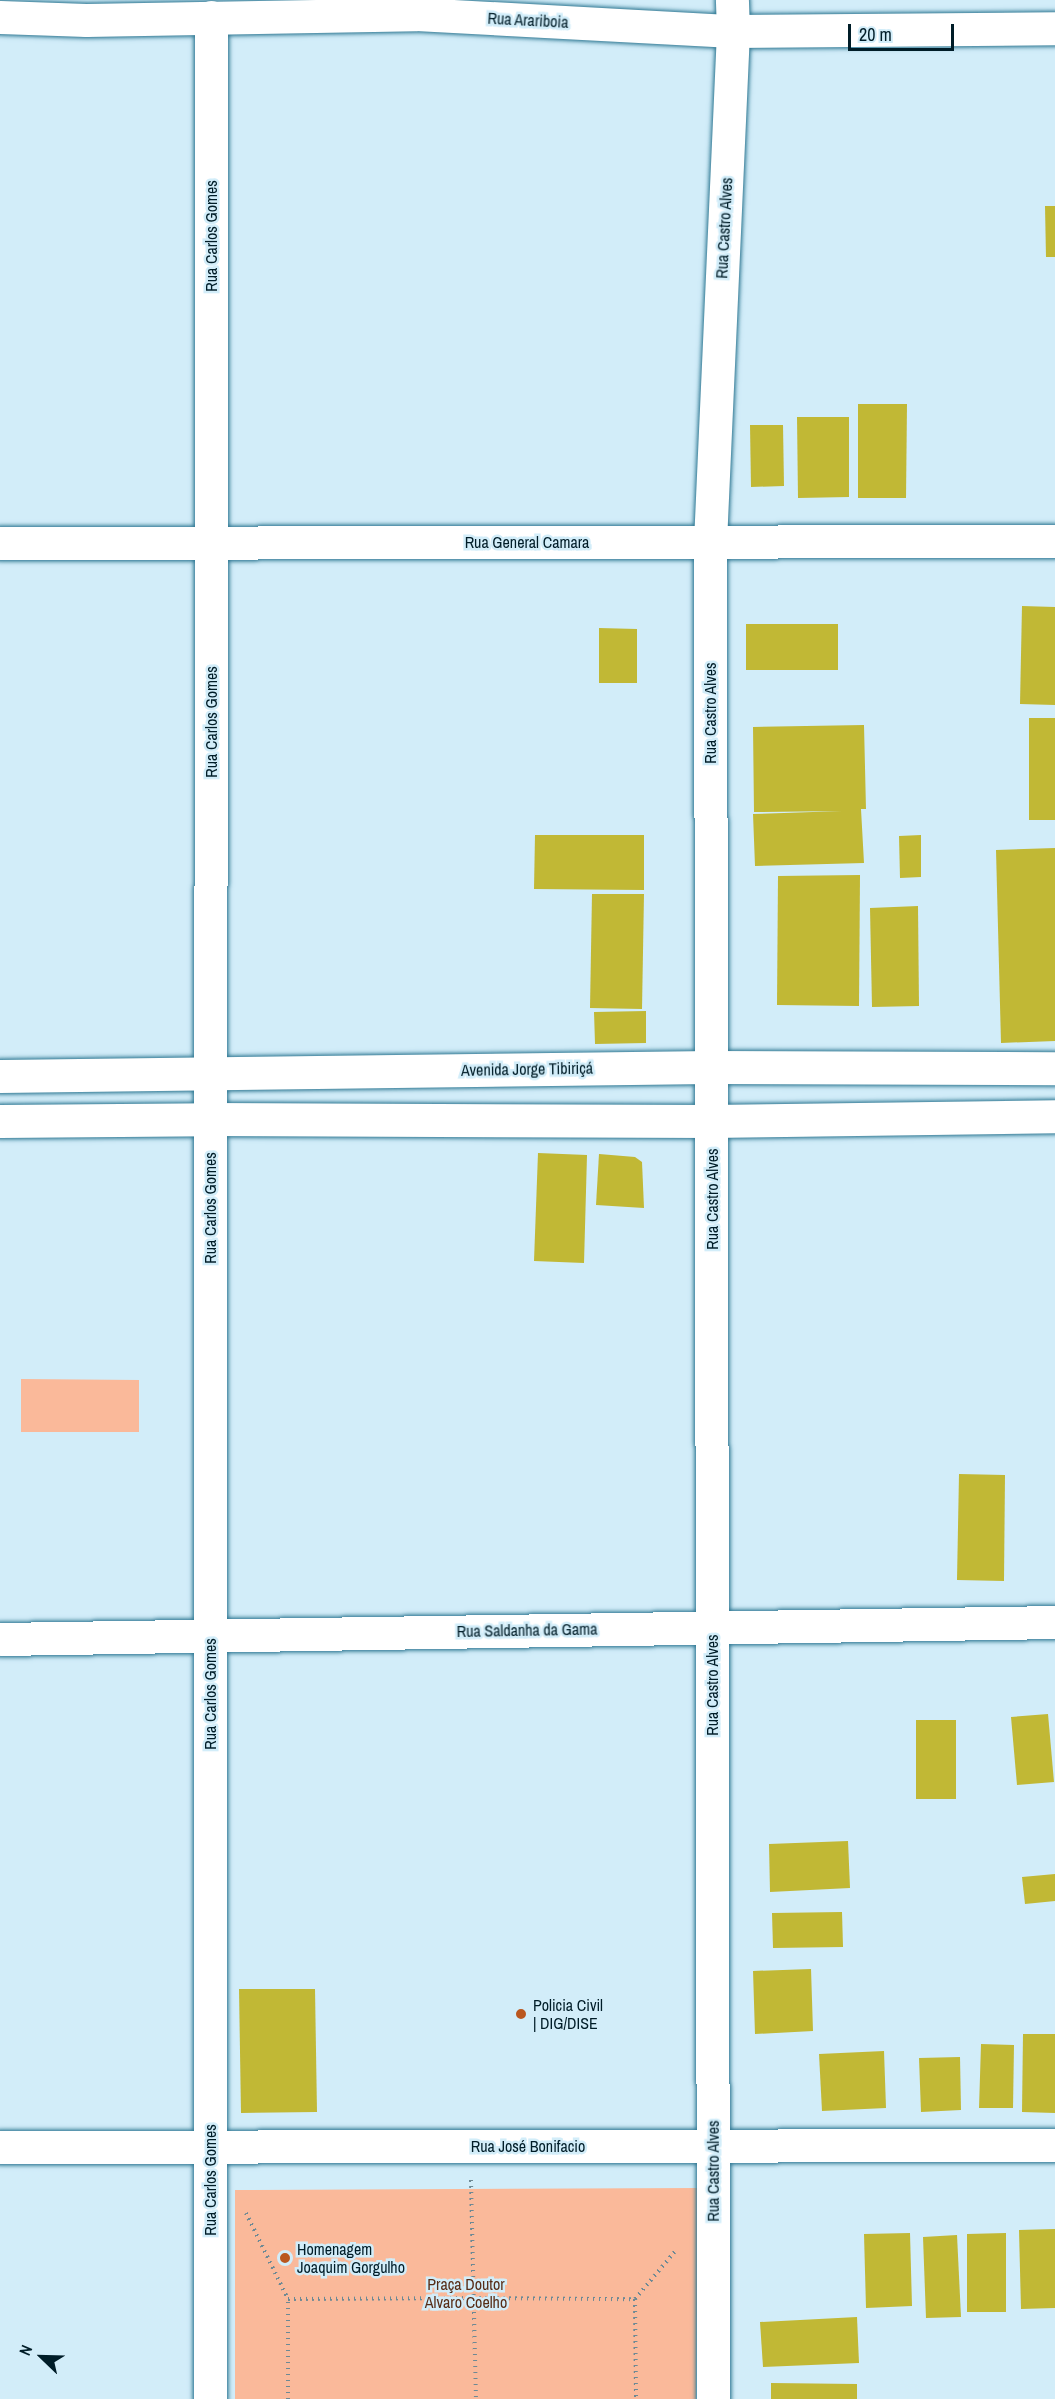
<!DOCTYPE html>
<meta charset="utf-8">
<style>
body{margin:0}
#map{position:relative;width:1055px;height:2399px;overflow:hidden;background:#d2edf9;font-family:"Archivo Narrow",sans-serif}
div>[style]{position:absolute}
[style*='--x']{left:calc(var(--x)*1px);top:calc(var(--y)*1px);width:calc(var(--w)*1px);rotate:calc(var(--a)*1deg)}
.green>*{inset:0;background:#fab99a}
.building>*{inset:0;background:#c1b835}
.path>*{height:4px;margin-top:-2px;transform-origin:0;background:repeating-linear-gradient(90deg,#6d8994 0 1.5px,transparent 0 6px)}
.roads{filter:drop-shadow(0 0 2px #2f7893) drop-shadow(0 0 2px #2f7893)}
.street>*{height:33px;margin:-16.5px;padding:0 16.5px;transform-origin:16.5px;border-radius:16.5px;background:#fff}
.secondary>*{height:33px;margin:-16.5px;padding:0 16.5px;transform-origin:16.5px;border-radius:16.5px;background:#fff}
.dots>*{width:16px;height:16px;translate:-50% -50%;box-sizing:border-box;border:3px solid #d2edf9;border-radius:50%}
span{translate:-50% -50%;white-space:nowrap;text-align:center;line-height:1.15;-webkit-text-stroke:5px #d2edf9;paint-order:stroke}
.street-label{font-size:16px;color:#001d28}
.poi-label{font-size:16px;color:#001d28}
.left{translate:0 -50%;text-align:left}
.park-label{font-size:16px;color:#572d17}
.north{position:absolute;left:12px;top:2327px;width:60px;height:60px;-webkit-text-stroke:4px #d2edf9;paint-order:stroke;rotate:293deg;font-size:16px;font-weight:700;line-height:24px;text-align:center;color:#001d28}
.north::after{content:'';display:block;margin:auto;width:21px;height:27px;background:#001d28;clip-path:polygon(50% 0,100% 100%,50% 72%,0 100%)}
.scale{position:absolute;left:848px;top:24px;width:106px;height:27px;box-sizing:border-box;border:3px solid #001d28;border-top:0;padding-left:8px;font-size:18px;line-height:21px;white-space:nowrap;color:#001d28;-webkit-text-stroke:4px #d2edf9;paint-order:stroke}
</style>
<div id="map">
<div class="green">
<i style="clip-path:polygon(21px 1379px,139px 1380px,139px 1432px,21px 1432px)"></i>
<i style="clip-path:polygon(698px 2188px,696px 2399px,235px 2399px,235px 2190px)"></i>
</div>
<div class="building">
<i style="clip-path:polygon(1045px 206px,1055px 206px,1055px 257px,1046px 257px)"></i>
<i style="clip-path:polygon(858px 404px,907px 404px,906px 498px,858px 498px)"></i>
<i style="clip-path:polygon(797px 417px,849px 417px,849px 497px,798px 498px)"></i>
<i style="clip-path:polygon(750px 425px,783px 425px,784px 486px,751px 487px)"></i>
<i style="clip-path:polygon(1022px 606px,1055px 607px,1055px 705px,1020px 704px)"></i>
<i style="clip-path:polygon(746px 624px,838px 624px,838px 670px,746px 670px)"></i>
<i style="clip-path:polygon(599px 628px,637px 629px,637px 683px,599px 683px)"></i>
<i style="clip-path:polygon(1029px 718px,1055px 718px,1055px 820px,1029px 820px)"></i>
<i style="clip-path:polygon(864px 725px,866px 809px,861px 809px,864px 863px,755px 866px,753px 814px,842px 811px,754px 812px,753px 727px)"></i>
<i style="clip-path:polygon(535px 835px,644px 835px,644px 890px,534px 889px)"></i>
<i style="clip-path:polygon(921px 835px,921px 877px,900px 878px,899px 836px)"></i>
<i style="clip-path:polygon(1055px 848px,1055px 1041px,1001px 1043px,996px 850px)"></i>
<i style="clip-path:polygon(860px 875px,859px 1006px,777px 1005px,778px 876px)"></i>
<i style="clip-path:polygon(592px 894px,644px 894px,642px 1009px,590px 1008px)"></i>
<i style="clip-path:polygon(918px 906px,919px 1006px,872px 1007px,870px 908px)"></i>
<i style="clip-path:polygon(646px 1011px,646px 1043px,595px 1044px,594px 1012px)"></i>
<i style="clip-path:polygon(538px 1153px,587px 1155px,584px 1263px,534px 1261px)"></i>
<i style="clip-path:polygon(599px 1154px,635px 1157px,642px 1162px,644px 1208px,596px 1205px)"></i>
<i style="clip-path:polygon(959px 1474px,1005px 1475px,1004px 1581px,957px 1580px)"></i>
<i style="clip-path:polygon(1048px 1714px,1054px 1782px,1017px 1785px,1011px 1717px)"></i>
<i style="clip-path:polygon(916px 1720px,956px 1720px,956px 1799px,916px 1799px)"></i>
<i style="clip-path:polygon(848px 1841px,850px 1888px,770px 1892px,769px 1844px)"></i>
<i style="clip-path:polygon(1055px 1874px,1055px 1901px,1025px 1904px,1022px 1877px)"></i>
<i style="clip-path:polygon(842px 1912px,843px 1947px,773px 1948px,772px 1913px)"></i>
<i style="clip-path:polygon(811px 1969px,813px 2031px,755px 2034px,753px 1971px)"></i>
<i style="clip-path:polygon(239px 1989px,315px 1989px,317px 2112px,241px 2113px)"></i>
<i style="clip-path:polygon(1023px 2034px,1055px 2034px,1055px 2113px,1022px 2112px)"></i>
<i style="clip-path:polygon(981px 2044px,1014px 2045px,1013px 2108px,979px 2108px)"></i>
<i style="clip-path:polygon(884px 2051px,886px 2108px,822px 2111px,819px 2054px)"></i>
<i style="clip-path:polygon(960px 2057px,961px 2110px,921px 2112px,919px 2058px)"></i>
<i style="clip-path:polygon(1055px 2229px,1055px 2308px,1021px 2309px,1019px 2230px)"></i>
<i style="clip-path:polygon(910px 2233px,912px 2306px,866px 2308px,864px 2234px)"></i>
<i style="clip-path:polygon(1006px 2233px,1006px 2312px,967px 2312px,967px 2234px)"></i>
<i style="clip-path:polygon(957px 2235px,961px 2317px,926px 2318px,923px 2237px)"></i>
<i style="clip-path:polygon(857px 2317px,859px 2363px,763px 2367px,760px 2322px)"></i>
<i style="clip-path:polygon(771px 2383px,857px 2384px,857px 2399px,771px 2399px)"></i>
</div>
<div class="path">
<i style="--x:471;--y:2180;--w:219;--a:88.7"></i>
<i style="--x:246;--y:2213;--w:96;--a:64"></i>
<i style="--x:635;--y:2299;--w:65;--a:-50"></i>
<i style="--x:288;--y:2399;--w:100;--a:-90"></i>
<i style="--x:288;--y:2299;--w:185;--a:-0.3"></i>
<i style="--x:473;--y:2298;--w:162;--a:0.4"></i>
<i style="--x:635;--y:2299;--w:100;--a:89.4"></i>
</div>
<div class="roads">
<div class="street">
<i style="--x:0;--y:17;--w:86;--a:2"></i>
<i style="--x:86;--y:20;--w:330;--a:-1"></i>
<i style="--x:416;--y:14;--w:317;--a:3.1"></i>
<i style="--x:733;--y:31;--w:322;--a:-0.5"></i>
<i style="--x:0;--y:543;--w:1055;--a:-0.11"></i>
<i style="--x:0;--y:1639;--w:1055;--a:-0.92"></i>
<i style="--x:0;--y:2147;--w:1055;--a:-0.11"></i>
<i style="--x:210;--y:2399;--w:2382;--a:-89.98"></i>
<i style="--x:713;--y:2399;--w:1857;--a:-90.09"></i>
<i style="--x:710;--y:542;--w:512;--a:-87.42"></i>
<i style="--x:733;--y:31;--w:31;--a:-92"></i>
</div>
<div class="secondary">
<i style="--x:0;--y:1076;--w:711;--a:-0.73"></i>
<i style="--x:711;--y:1067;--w:344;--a:0.2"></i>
<i style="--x:0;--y:1121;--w:210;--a:-0.5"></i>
<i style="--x:210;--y:1119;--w:501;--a:0.23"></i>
<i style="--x:711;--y:1121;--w:344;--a:-0.8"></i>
</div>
</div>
<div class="dots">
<i style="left:521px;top:2014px;background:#ba571f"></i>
<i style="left:285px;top:2258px;background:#ba571f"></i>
</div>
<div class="street-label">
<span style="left:528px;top:20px;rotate:3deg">Rua Arariboia</span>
<span style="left:724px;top:228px;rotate:-87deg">Rua Castro Alves</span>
<span style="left:211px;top:236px;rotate:-90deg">Rua Carlos Gomes</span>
<span style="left:527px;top:542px">Rua General Camara</span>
<span style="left:710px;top:713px;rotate:-90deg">Rua Castro Alves</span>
<span style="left:211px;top:722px;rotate:-90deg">Rua Carlos Gomes</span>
<span style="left:527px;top:1069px;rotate:-1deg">Avenida Jorge Tibiriçá</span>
<span style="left:712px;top:1199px;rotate:-90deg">Rua Castro Alves</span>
<span style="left:210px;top:1208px;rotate:-90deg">Rua Carlos Gomes</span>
<span style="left:527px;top:1630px;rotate:-1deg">Rua Saldanha da Gama</span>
<span style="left:712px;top:1685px;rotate:-90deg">Rua Castro Alves</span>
<span style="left:210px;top:1694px;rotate:-90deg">Rua Carlos Gomes</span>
<span style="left:528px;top:2146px">Rua José Bonifacio</span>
<span style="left:713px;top:2171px;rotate:-90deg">Rua Castro Alves</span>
<span style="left:210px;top:2180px;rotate:-90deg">Rua Carlos Gomes</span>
</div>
<div class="poi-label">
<span class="left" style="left:533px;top:2014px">Policia Civil<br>| DIG/DISE</span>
<span class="left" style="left:297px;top:2258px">Homenagem<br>Joaquim Gorgulho</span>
</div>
<div class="park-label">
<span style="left:466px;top:2293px">Praça Doutor<br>Alvaro Coelho</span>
</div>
<div class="north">N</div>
<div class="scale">20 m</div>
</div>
